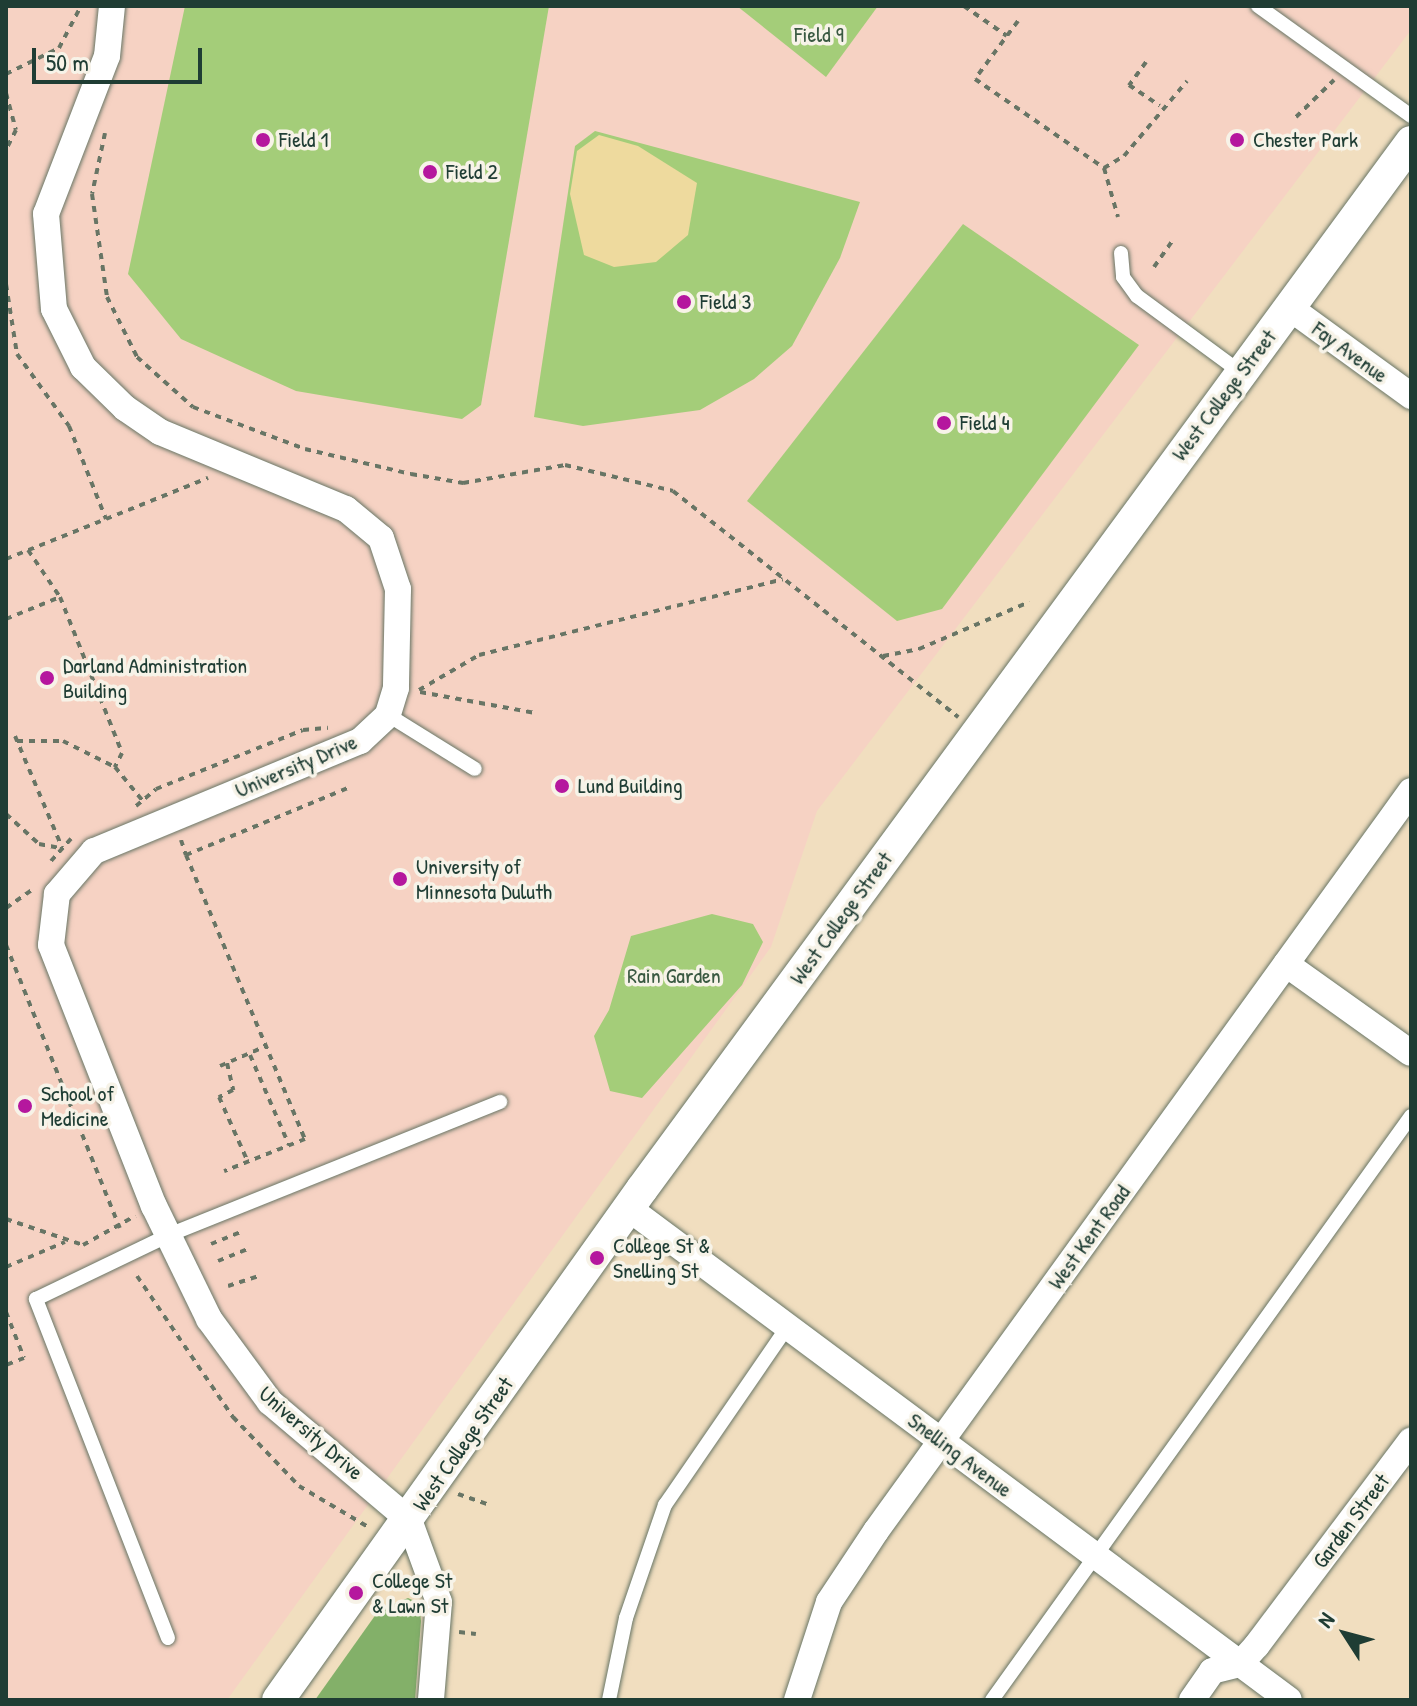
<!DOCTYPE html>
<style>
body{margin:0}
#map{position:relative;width:1417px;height:1706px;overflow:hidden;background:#f1debf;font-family:"Patrick Hand",sans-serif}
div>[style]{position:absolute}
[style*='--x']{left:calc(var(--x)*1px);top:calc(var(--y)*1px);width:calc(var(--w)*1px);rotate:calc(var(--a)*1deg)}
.built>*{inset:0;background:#f6d2c3}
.green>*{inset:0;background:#a4cd79}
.forest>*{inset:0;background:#83b069}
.sand>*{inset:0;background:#eeda9e}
.path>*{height:4px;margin-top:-2px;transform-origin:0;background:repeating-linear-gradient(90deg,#687565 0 6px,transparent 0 12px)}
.roads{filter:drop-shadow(0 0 2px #687565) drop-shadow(0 0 2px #687565)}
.service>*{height:14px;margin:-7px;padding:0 7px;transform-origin:7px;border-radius:7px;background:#fff}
.minor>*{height:26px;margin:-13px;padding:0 13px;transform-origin:13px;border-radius:13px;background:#fff}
.tertiary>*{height:32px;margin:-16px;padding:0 16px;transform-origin:16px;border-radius:16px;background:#fff}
.dots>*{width:22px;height:22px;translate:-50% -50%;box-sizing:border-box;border:4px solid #f7f3e8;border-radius:50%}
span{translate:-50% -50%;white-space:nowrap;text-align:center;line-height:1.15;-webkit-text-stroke:7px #f7f3e8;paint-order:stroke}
.park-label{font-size:22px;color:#3a5a42}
.poi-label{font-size:22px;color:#1f3d34}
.left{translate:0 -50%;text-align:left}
.street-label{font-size:22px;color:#1f3d34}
.frame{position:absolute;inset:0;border:8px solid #1f3d34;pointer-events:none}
.north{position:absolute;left:1305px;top:1594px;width:80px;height:80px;-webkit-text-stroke:6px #f7f3e8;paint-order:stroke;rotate:306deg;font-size:22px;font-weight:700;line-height:32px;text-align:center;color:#1f3d34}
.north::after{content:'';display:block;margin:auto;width:28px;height:36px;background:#1f3d34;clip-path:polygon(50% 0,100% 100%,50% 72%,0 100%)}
.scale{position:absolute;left:32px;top:48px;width:170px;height:36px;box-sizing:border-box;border:4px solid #1f3d34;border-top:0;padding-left:10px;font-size:24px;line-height:28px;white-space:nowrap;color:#1f3d34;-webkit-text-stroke:6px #f7f3e8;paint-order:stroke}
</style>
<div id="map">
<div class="built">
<i style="clip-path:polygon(6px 6px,1411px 6px,1411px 30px,817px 811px,771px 947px,227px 1700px,6px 1700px)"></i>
</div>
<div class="green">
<i style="clip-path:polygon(185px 6px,549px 6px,481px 405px,462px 419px,296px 391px,181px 339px,128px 274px)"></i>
<i style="clip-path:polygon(737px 6px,878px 6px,826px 77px)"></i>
<i style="clip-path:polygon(595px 131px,860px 202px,840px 258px,792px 346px,754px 379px,700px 410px,583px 426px,534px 417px,575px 146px)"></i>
<i style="clip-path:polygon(963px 224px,1139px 345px,942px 609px,897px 621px,747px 501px)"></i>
<i style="clip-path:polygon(712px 914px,753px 924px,763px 942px,742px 985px,642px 1098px,610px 1091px,594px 1036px,609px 1010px,631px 936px)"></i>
</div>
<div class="forest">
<i style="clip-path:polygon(408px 1598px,419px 1603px,421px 1621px,415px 1700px,315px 1700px,379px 1610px)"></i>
</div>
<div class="sand">
<i style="clip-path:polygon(599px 135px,638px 146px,697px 183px,688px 235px,656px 262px,614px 267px,584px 255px,570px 194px,577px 151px)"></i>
</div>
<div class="path">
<i style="--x:964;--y:6;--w:52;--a:34.9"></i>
<i style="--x:1018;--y:21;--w:72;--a:126.6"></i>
<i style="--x:975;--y:79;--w:157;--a:34.6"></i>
<i style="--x:1104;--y:168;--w:51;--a:74.1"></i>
<i style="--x:1146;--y:62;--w:29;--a:126"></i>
<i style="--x:1129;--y:85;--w:37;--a:34"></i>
<i style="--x:6;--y:74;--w:59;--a:-26.1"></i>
<i style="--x:59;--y:48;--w:47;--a:-62.4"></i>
<i style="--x:6;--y:93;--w:38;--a:75"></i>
<i style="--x:16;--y:130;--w:22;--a:117"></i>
<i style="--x:1296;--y:117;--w:53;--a:-44.2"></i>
<i style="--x:105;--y:133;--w:62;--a:102"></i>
<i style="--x:92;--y:194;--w:104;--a:81.7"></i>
<i style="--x:107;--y:297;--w:67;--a:63.4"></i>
<i style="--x:137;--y:357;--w:75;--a:41.8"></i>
<i style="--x:193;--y:407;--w:120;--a:20.6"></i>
<i style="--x:305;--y:449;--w:109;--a:13.3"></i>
<i style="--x:411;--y:474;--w:53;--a:9.8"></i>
<i style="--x:463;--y:483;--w:104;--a:-10"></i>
<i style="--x:565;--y:465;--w:111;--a:13.5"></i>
<i style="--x:673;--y:491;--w:364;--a:38.4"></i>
<i style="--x:1104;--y:168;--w:23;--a:-31"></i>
<i style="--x:1124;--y:156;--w:98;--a:-50"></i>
<i style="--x:1154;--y:267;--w:35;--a:-55"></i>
<i style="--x:6;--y:284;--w:71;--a:81.1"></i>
<i style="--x:17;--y:354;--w:89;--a:54.2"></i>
<i style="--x:69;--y:426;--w:100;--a:68.3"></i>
<i style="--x:106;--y:519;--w:110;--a:-21.9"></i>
<i style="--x:28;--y:550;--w:57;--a:55.8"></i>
<i style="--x:6;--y:559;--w:108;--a:-21.8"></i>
<i style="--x:6;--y:619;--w:58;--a:-22.2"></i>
<i style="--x:60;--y:597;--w:168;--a:68.3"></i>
<i style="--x:122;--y:753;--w:16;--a:117"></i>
<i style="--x:115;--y:767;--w:43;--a:50.7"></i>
<i style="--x:883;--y:656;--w:37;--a:-11"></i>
<i style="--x:919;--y:649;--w:120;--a:-23.1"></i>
<i style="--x:419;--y:690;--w:69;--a:-30.3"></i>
<i style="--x:479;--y:655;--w:313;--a:-14"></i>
<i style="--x:420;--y:692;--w:117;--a:10.3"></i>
<i style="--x:15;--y:736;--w:121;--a:67.1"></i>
<i style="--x:17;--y:741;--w:46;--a:0"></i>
<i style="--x:63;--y:741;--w:58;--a:26.6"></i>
<i style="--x:136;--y:806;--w:26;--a:-40"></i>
<i style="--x:156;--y:789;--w:158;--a:-21.9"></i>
<i style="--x:303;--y:730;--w:25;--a:-5"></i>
<i style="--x:6;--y:814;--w:45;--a:42.3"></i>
<i style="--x:39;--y:844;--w:20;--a:11"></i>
<i style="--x:181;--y:840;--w:16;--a:72"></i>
<i style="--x:186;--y:855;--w:178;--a:-22.5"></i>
<i style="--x:186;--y:855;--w:308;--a:67.3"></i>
<i style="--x:305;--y:1139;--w:87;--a:158.4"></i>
<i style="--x:51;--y:861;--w:30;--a:-48"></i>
<i style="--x:6;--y:908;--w:33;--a:-35"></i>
<i style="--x:6;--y:945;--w:305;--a:68.1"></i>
<i style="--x:250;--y:1055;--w:98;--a:66.6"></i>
<i style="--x:227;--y:1063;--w:28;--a:77"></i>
<i style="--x:233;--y:1090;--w:16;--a:153"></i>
<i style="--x:219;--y:1097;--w:71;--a:66"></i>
<i style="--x:220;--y:1066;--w:50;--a:-23.5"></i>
<i style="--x:6;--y:1219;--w:81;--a:18.7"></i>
<i style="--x:83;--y:1245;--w:60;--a:-29.1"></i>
<i style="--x:211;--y:1244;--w:35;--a:-22"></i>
<i style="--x:218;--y:1261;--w:35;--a:-22"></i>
<i style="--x:6;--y:1267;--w:64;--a:-23"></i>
<i style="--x:137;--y:1276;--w:171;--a:55.8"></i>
<i style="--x:233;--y:1417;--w:95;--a:46.3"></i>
<i style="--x:299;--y:1486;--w:80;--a:30.7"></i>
<i style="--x:228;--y:1286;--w:35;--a:-18"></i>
<i style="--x:6;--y:1312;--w:49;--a:68.6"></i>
<i style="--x:24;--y:1358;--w:19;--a:159"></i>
<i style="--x:458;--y:1494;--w:34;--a:19"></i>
<i style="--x:459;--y:1632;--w:17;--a:7"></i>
</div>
<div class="roads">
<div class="service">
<i style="--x:1258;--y:6;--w:188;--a:35.7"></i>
<i style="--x:1121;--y:253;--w:24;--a:85"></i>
<i style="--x:1123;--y:277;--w:24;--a:54"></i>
<i style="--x:1137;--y:296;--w:128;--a:36.4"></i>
<i style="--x:388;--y:715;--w:102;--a:31.8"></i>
<i style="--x:168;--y:1638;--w:364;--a:-111.3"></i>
<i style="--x:36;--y:1299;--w:148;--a:-25.7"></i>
<i style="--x:169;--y:1235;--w:357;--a:-21.9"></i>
<i style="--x:609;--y:1700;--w:84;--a:-78.3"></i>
<i style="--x:626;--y:1618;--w:120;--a:-71"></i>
<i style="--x:665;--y:1505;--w:217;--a:-55.5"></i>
<i style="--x:992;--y:1700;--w:719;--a:-54.34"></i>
</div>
<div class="minor">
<i style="--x:112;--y:6;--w:50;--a:95.7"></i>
<i style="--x:107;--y:56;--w:169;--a:111.1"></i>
<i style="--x:46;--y:214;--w:95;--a:85.2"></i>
<i style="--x:54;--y:309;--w:65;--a:63.4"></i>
<i style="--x:83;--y:367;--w:59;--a:44.3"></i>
<i style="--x:125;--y:408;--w:42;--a:34.4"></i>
<i style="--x:160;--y:432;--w:201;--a:22.5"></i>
<i style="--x:346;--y:509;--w:45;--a:39.6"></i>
<i style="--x:381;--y:538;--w:54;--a:71.6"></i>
<i style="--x:398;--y:589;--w:99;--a:91.2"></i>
<i style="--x:396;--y:688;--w:28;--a:107"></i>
<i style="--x:388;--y:715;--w:38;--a:137"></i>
<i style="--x:360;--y:741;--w:288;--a:157.5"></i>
<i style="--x:94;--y:851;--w:57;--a:130.7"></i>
<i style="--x:57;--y:894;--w:51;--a:96.7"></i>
<i style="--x:51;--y:945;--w:281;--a:68.5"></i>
<i style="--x:154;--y:1206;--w:126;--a:64"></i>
<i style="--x:209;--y:1319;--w:103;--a:53.7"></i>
<i style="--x:270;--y:1402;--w:182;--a:40.3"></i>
<i style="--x:409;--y:1520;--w:87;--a:69.9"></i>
<i style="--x:439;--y:1602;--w:98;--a:94.7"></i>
<i style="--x:1290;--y:308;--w:150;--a:36"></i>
<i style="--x:1286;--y:964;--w:153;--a:35.5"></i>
<i style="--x:631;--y:1210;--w:820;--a:36.67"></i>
<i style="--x:797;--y:1700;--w:103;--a:-71.9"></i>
<i style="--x:829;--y:1602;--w:85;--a:-56.5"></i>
<i style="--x:876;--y:1531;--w:913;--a:-54.13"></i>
<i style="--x:1192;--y:1700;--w:35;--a:-55"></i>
<i style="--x:1212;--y:1671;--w:29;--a:-14"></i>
<i style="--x:1240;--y:1664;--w:25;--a:-48"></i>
<i style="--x:1257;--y:1645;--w:256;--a:-53"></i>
</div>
<div class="tertiary">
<i style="--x:278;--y:1700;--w:627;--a:-54.54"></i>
<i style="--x:642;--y:1189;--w:1299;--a:-53.7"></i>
</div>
</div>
<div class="dots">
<i style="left:263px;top:140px;background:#b5179e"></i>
<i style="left:1237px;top:140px;background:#b5179e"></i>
<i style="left:430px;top:172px;background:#b5179e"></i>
<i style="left:684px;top:302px;background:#b5179e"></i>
<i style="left:944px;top:423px;background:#b5179e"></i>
<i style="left:47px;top:678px;background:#b5179e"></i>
<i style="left:562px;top:786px;background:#b5179e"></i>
<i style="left:400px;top:879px;background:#b5179e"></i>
<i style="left:25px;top:1106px;background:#b5179e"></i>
<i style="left:597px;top:1258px;background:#b5179e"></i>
<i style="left:356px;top:1593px;background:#b5179e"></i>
</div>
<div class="park-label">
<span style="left:819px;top:35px">Field 9</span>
<span style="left:674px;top:976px">Rain Garden</span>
</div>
<div class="poi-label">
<span class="left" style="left:279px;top:140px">Field 1</span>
<span class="left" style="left:1253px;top:140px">Chester Park</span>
<span class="left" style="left:446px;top:172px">Field 2</span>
<span class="left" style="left:700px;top:302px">Field 3</span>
<span class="left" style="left:960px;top:423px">Field 4</span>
<span class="left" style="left:63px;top:678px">Darland Administration<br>Building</span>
<span class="left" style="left:578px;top:786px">Lund Building</span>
<span class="left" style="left:416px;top:879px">University of<br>Minnesota Duluth</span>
<span class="left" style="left:41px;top:1106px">School of<br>Medicine</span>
<span class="left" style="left:613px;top:1258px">College St &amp;<br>Snelling St</span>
<span class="left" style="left:372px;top:1593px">College St<br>&amp; Lawn St</span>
</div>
<div class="street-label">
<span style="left:1350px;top:352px;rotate:36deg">Fay Avenue</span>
<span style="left:1224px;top:395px;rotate:-53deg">West College Street</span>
<span style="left:296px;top:766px;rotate:-23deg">University Drive</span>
<span style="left:841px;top:918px;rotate:-54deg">West College Street</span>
<span style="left:1089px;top:1237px;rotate:-54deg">West Kent Road</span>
<span style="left:311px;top:1433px;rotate:41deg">University Drive</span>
<span style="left:463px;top:1444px;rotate:-55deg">West College Street</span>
<span style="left:960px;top:1455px;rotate:37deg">Snelling Avenue</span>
<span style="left:1351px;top:1521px;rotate:-53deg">Garden Street</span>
</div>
<div class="frame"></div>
<div class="north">N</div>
<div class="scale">50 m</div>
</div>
